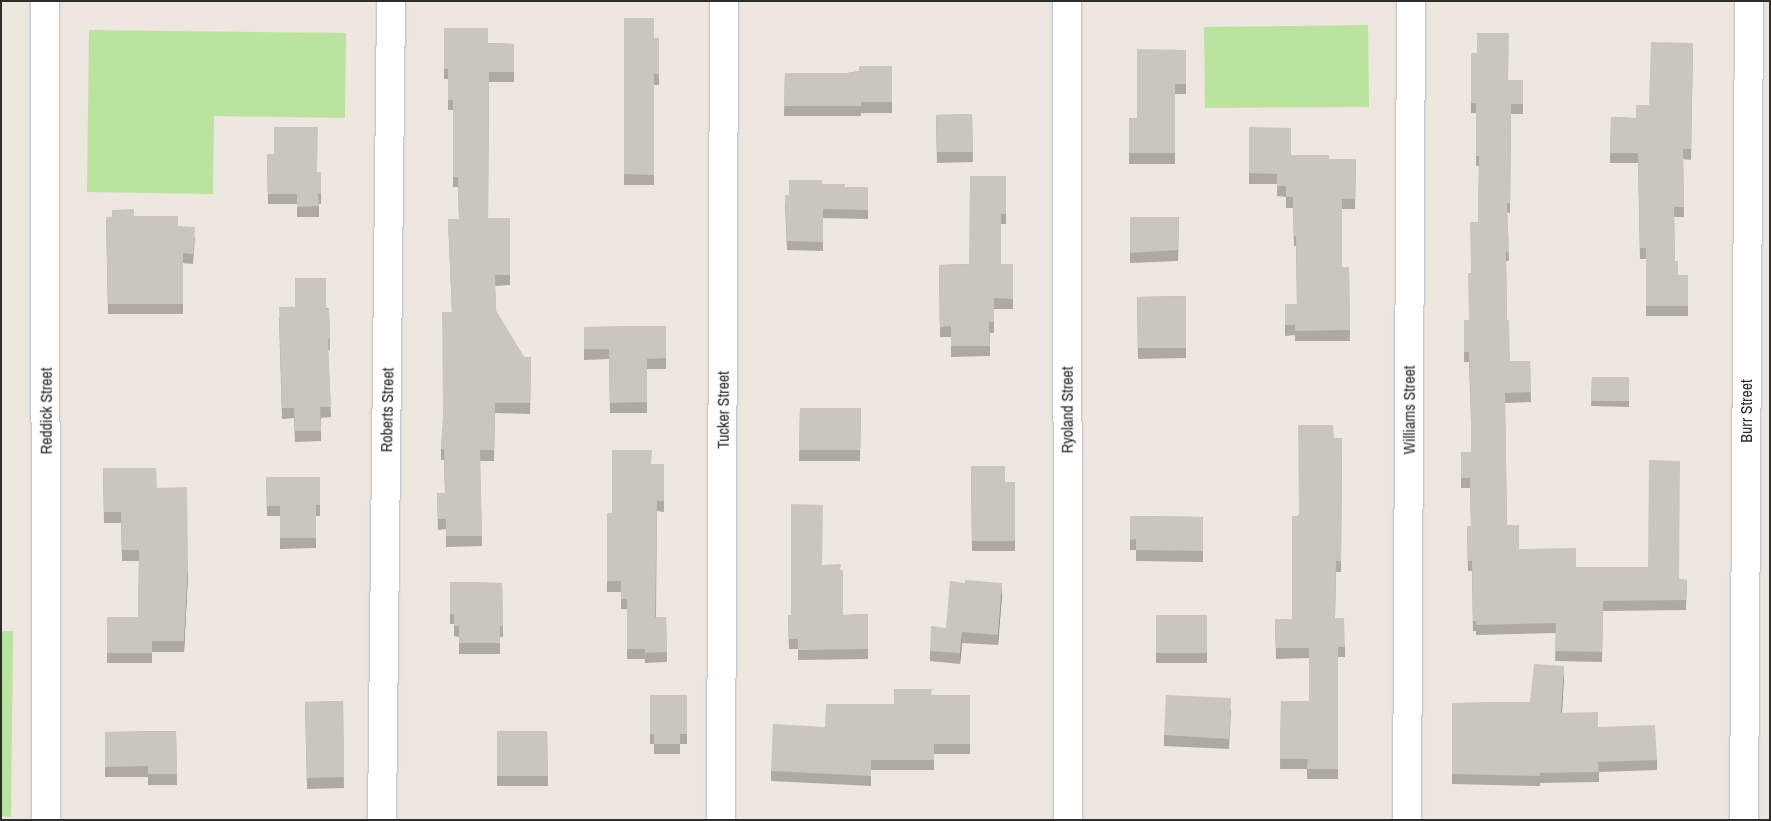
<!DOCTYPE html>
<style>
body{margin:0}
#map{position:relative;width:1771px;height:821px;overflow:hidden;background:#eee7e0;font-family:"Archivo Narrow",sans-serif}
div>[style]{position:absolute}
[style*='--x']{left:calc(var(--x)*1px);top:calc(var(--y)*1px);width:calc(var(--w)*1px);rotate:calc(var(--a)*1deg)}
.green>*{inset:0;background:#b9e39e}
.roads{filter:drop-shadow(0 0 1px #b3b7c0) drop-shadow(0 0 1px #b3b7c0)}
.minor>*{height:28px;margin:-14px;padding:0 14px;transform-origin:14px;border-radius:14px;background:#fff}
.wall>*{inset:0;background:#aea9a3}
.shaded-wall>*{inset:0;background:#8d8a85}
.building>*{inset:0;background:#cac5be}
span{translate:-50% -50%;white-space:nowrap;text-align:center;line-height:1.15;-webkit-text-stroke:4px #fff;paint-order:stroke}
.street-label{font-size:16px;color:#2d2d2d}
.frame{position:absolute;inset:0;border:2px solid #2d2d2d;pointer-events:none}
</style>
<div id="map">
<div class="green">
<i style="clip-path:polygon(1368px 25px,1369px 107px,1205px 108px,1204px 27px)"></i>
<i style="clip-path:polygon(89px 30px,346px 33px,345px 118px,214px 116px,213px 194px,87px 192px)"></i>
<i style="clip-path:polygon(1px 631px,13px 631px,11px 817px,1px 816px)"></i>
</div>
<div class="roads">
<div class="minor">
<i style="--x:45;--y:1;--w:819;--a:89.93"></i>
<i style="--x:1067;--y:1;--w:819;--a:89.93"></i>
<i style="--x:382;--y:820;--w:819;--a:-89.37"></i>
<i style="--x:721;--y:820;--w:819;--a:-89.79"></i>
<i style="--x:1407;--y:820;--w:819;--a:-89.72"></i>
<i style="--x:1744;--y:820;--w:819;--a:-89.65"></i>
</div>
</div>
<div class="wall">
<i style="clip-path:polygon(624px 18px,654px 38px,659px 38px,659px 85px,654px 85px,654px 185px,624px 185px)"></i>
<i style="clip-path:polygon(444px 28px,488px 43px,514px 44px,514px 82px,489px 82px,488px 218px,510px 218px,510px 285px,495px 286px,496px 311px,524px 357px,531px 357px,530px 414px,495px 413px,494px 461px,480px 461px,482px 546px,446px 547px,446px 529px,438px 530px,437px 493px,445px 493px,444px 460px,441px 460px,441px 449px,452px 312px,448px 219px,459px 219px,458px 187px,453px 187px,453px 110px,448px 110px,448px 79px,444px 79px)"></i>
<i style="clip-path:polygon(1693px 43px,1691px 160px,1683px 159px,1684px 217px,1674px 217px,1675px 261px,1678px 275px,1688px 275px,1688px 316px,1646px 316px,1646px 259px,1640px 259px,1638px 163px,1610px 163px,1611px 117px,1636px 118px,1649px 105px)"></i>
<i style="clip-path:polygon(1186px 50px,1186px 94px,1175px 94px,1175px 164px,1129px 164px,1129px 118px,1137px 118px)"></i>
<i style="clip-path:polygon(1471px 53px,1508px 80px,1523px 80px,1523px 114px,1511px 114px,1510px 213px,1507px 213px,1509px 261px,1506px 261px,1507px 320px,1510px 361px,1530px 361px,1531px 402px,1505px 403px,1507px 525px,1519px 549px,1576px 567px,1687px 580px,1686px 610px,1603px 611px,1602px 662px,1555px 661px,1556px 633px,1476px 635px,1476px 631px,1473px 631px,1472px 571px,1468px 571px,1467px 526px,1471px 526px,1470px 488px,1461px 488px,1461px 452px,1471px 452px,1471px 422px,1469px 362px,1464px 362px,1464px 320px,1469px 320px,1471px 273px,1478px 222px,1479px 166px,1476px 166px,1476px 113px,1471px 113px)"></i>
<i style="clip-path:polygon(892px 66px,892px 113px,861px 113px,861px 116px,784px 116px,785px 73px,847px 73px)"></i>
<i style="clip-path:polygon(972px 114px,973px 162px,937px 163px,936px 115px)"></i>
<i style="clip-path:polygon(1249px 127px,1291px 155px,1329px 159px,1356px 159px,1355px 209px,1342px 209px,1342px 267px,1349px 267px,1350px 341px,1295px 341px,1295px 335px,1285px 336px,1285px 304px,1297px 304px,1296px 246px,1294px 246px,1293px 208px,1286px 208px,1286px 197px,1277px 196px,1277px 184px,1249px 184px)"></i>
<i style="clip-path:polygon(267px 154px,317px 172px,321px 172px,321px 204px,319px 204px,319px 217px,297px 217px,297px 204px,268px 204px)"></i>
<i style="clip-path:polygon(1006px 176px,1006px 224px,1001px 224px,1001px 264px,1013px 264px,1013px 309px,994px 309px,994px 333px,990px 333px,990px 356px,951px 357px,951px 337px,940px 337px,939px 265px,969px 264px)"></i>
<i style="clip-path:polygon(822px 184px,845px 187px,868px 187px,868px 219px,823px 218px,823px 251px,787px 250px,785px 204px,789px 195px)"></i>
<i style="clip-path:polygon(134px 216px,178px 226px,195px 237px,193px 264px,183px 263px,183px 314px,108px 314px,106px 217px)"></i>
<i style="clip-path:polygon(1130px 217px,1179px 217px,1178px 261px,1130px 263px)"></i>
<i style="clip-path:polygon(1186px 296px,1186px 358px,1138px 359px,1137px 297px)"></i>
<i style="clip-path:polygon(295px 307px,329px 308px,330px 350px,328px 350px,331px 417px,321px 418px,321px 441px,295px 442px,294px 418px,282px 419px,279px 318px)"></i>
<i style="clip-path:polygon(666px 326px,666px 369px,647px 369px,647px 413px,610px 413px,609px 359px,584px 360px,584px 327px)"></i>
<i style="clip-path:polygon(1592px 377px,1629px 377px,1629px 407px,1591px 406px)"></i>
<i style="clip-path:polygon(800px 408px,861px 408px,860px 461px,799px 461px)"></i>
<i style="clip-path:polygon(1334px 438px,1342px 438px,1341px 572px,1336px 572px,1335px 618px,1345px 647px,1345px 657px,1338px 657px,1338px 779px,1307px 779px,1307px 769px,1280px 769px,1281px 701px,1309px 701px,1309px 658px,1276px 659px,1275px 619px,1292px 619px,1298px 516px)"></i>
<i style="clip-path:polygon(651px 464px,664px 464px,664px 512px,657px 511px,656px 617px,666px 617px,667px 662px,645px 663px,645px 659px,627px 659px,627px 609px,621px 609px,621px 592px,607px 592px,607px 513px,612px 513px)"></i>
<i style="clip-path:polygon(971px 466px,1005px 482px,1015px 482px,1015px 551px,972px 551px)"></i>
<i style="clip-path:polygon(103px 468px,157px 488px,188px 574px,184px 652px,152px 652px,152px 663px,107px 663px,107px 617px,138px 617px,139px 561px,122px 561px,121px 523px,104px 523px)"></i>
<i style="clip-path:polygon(266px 477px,320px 477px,320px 516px,316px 516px,316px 548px,280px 549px,280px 516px,267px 516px)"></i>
<i style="clip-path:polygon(1130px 516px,1203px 517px,1203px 562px,1136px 561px,1136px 550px,1130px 550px)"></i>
<i style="clip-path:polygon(822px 565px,841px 570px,843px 615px,868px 614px,868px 659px,798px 660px,798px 649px,789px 649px,788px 615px,791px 615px)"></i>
<i style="clip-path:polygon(450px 582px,502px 583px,503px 637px,500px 637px,500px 654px,459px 654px,459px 637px,454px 636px,454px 624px,450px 624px)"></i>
<i style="clip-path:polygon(1002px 594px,998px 645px,962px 643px,960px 664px,930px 661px,930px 651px,946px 628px)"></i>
<i style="clip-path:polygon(1156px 615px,1207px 615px,1207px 663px,1156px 663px)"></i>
<i style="clip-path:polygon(1564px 677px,1562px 713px,1598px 727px,1657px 760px,1657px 770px,1599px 772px,1599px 782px,1540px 783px,1540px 786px,1452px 784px,1452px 703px,1530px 702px)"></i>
<i style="clip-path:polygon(650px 695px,687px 695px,687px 744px,680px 744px,680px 754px,654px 754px,654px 744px,650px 744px)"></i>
<i style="clip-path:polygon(932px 695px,970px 695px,970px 754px,934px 754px,934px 770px,871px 770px,871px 786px,771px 781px,771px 771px,894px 704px)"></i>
<i style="clip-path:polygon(343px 701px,344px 788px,307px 789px,305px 702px)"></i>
<i style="clip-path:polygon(1231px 709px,1229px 749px,1164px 746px,1164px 735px)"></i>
<i style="clip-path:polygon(176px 731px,177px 785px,148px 785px,148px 777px,105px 777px,105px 732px)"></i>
<i style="clip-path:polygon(497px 731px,547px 731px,548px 786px,497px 786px)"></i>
</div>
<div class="shaded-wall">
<i style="clip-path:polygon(188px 563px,188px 574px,184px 652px,184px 641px)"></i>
<i style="clip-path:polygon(1002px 583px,1002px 594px,998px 645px,998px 635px)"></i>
<i style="clip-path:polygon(962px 632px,962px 643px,960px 664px,960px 653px)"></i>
<i style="clip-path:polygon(1564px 666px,1564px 677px,1561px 723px,1561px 713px)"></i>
</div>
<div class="building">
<i style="clip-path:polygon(624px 18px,654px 18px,654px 38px,659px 38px,659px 74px,654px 74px,654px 175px,624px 174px)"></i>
<i style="clip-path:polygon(444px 28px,488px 28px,488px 43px,514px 44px,514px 72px,489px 72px,488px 218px,510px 218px,510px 275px,495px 275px,496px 311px,524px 357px,531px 357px,530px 403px,495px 403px,494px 450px,480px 450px,482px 536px,446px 536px,446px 519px,438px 519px,437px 493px,445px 493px,444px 449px,441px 449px,443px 416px,442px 312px,452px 312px,448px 219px,459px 219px,458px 177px,453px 177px,453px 100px,448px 100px,448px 69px,444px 69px)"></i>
<i style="clip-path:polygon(1477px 33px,1509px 33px,1508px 80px,1523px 80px,1523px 104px,1511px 104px,1510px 203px,1507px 203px,1509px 251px,1506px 252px,1507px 320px,1509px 320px,1510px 361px,1530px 361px,1531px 392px,1505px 393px,1507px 525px,1519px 525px,1519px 549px,1576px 548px,1576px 567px,1648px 567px,1649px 460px,1680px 461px,1679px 579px,1687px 580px,1686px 600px,1603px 601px,1602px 652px,1555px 651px,1556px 623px,1476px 625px,1476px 621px,1473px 621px,1472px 561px,1468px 561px,1467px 526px,1471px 526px,1470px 478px,1461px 478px,1461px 452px,1471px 452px,1471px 412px,1469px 352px,1464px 352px,1464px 320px,1469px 320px,1468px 273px,1471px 273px,1470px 222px,1478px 222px,1479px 156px,1476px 156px,1476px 103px,1471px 103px,1471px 53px,1477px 53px)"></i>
<i style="clip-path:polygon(1651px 42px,1693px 43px,1691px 149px,1683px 149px,1684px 207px,1674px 207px,1675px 261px,1678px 261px,1678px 275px,1688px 275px,1688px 306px,1646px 306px,1646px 248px,1640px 248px,1638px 153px,1610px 153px,1611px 117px,1636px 118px,1636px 105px,1649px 105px)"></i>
<i style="clip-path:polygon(1137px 49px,1186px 50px,1186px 84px,1175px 84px,1175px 153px,1129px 153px,1129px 118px,1137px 118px)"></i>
<i style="clip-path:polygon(859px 66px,892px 66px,892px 102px,861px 102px,861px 106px,784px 106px,785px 73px,847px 73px,859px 71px)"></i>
<i style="clip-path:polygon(972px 114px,973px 152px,937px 152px,936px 115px)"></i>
<i style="clip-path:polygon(274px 127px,318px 127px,317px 172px,321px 172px,321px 193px,318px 194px,319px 206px,297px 207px,297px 194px,268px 194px,267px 154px,274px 154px)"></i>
<i style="clip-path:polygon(1249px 127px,1291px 128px,1291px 155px,1329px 155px,1329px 159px,1356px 159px,1355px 199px,1342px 199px,1342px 267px,1349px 267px,1350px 330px,1295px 331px,1295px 325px,1285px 325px,1285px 304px,1297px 304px,1296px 236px,1294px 236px,1293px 197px,1286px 197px,1286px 186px,1277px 186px,1277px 174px,1249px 173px)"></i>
<i style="clip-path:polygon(970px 176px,1006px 176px,1006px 214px,1001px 214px,1001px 264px,1013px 264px,1013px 299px,994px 298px,994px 322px,989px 322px,990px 346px,951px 346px,951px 326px,940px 327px,939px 265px,969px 264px)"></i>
<i style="clip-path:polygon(789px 180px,822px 180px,822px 184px,845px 184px,845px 187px,868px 187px,868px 210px,823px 209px,823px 242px,787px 241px,785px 195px,789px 195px)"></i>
<i style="clip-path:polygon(134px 209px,134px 216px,178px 216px,178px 226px,195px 227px,193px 254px,183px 253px,183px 304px,108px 304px,106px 217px,112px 217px,112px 210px)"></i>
<i style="clip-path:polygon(1130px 217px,1179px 217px,1178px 250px,1130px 253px)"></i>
<i style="clip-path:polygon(295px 278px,326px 278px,326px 309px,329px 308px,330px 339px,328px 339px,331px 407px,320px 407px,321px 431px,295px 431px,294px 408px,282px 408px,279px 307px,295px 307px)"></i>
<i style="clip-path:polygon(1186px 296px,1186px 348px,1138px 348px,1137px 297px)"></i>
<i style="clip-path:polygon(666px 326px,666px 358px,647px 359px,647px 402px,610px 403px,609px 349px,584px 349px,584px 327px)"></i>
<i style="clip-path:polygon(1592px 377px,1629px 377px,1629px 401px,1591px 401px)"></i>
<i style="clip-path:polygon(800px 408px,861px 408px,860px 450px,799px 450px)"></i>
<i style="clip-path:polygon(1298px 425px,1333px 425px,1334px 438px,1342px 438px,1341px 561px,1336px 561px,1335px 618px,1344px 618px,1345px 647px,1338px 647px,1338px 769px,1307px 769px,1308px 759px,1280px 759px,1281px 701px,1309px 701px,1309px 648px,1276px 648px,1275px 619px,1292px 619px,1292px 516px,1299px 516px)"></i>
<i style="clip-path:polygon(612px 450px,652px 450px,651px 464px,664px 464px,664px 501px,657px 501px,655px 617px,666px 617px,667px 652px,645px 653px,645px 649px,627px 649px,627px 599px,621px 599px,621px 581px,607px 581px,607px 513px,612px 513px)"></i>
<i style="clip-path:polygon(971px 466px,1005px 466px,1005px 482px,1015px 482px,1015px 541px,972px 541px)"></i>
<i style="clip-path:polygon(103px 468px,156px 468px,157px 488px,187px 487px,188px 563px,184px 641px,152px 641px,152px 653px,107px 653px,107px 617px,138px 617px,139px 550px,122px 550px,121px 512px,104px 512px)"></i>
<i style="clip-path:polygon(266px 477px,320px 477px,320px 505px,316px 505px,316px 538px,280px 538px,280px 506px,267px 506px)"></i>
<i style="clip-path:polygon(791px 504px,823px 505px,822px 565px,841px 564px,840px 570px,843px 570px,843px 615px,868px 614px,868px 649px,798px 650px,798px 639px,789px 639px,788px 615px,791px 615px)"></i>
<i style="clip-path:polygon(1130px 516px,1203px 517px,1203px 551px,1136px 550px,1136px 539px,1130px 540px)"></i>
<i style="clip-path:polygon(965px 580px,1002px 583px,998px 635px,962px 632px,960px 653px,930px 651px,931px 626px,946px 628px,950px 581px,965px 583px)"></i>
<i style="clip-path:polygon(450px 582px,502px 583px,503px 626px,500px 626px,500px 643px,459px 643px,459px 626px,454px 626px,454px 614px,450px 614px)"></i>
<i style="clip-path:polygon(1156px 615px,1207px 615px,1207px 653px,1156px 653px)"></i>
<i style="clip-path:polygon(1534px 664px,1564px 666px,1561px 713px,1598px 712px,1598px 727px,1655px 725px,1657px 760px,1598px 762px,1599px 772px,1540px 773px,1540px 776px,1452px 774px,1452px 703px,1530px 702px)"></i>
<i style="clip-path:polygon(894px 689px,932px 689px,931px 695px,970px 695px,970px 744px,934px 744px,934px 760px,871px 760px,871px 776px,771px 771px,773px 724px,825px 727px,826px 704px,894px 704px)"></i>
<i style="clip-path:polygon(650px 695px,687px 695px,687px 734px,680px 734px,680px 744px,654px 744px,654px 734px,650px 734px)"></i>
<i style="clip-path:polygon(1166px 695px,1231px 698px,1229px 739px,1164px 735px)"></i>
<i style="clip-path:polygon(343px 701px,344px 777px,307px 778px,305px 702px)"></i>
<i style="clip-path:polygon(176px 731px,177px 774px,148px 774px,148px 766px,105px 767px,105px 732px)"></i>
<i style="clip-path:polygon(497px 731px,547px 731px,548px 776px,497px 776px)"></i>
</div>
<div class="street-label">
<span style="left:387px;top:410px;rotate:-89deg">Roberts Street</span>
<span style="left:723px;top:410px;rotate:-90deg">Tucker Street</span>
<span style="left:1067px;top:410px;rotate:-90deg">Ryoland Street</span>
<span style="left:1409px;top:410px;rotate:-90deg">Williams Street</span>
<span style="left:46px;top:411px;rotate:-90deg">Reddick Street</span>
<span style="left:1746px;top:411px;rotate:-90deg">Burr Street</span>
</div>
<div class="frame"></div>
</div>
